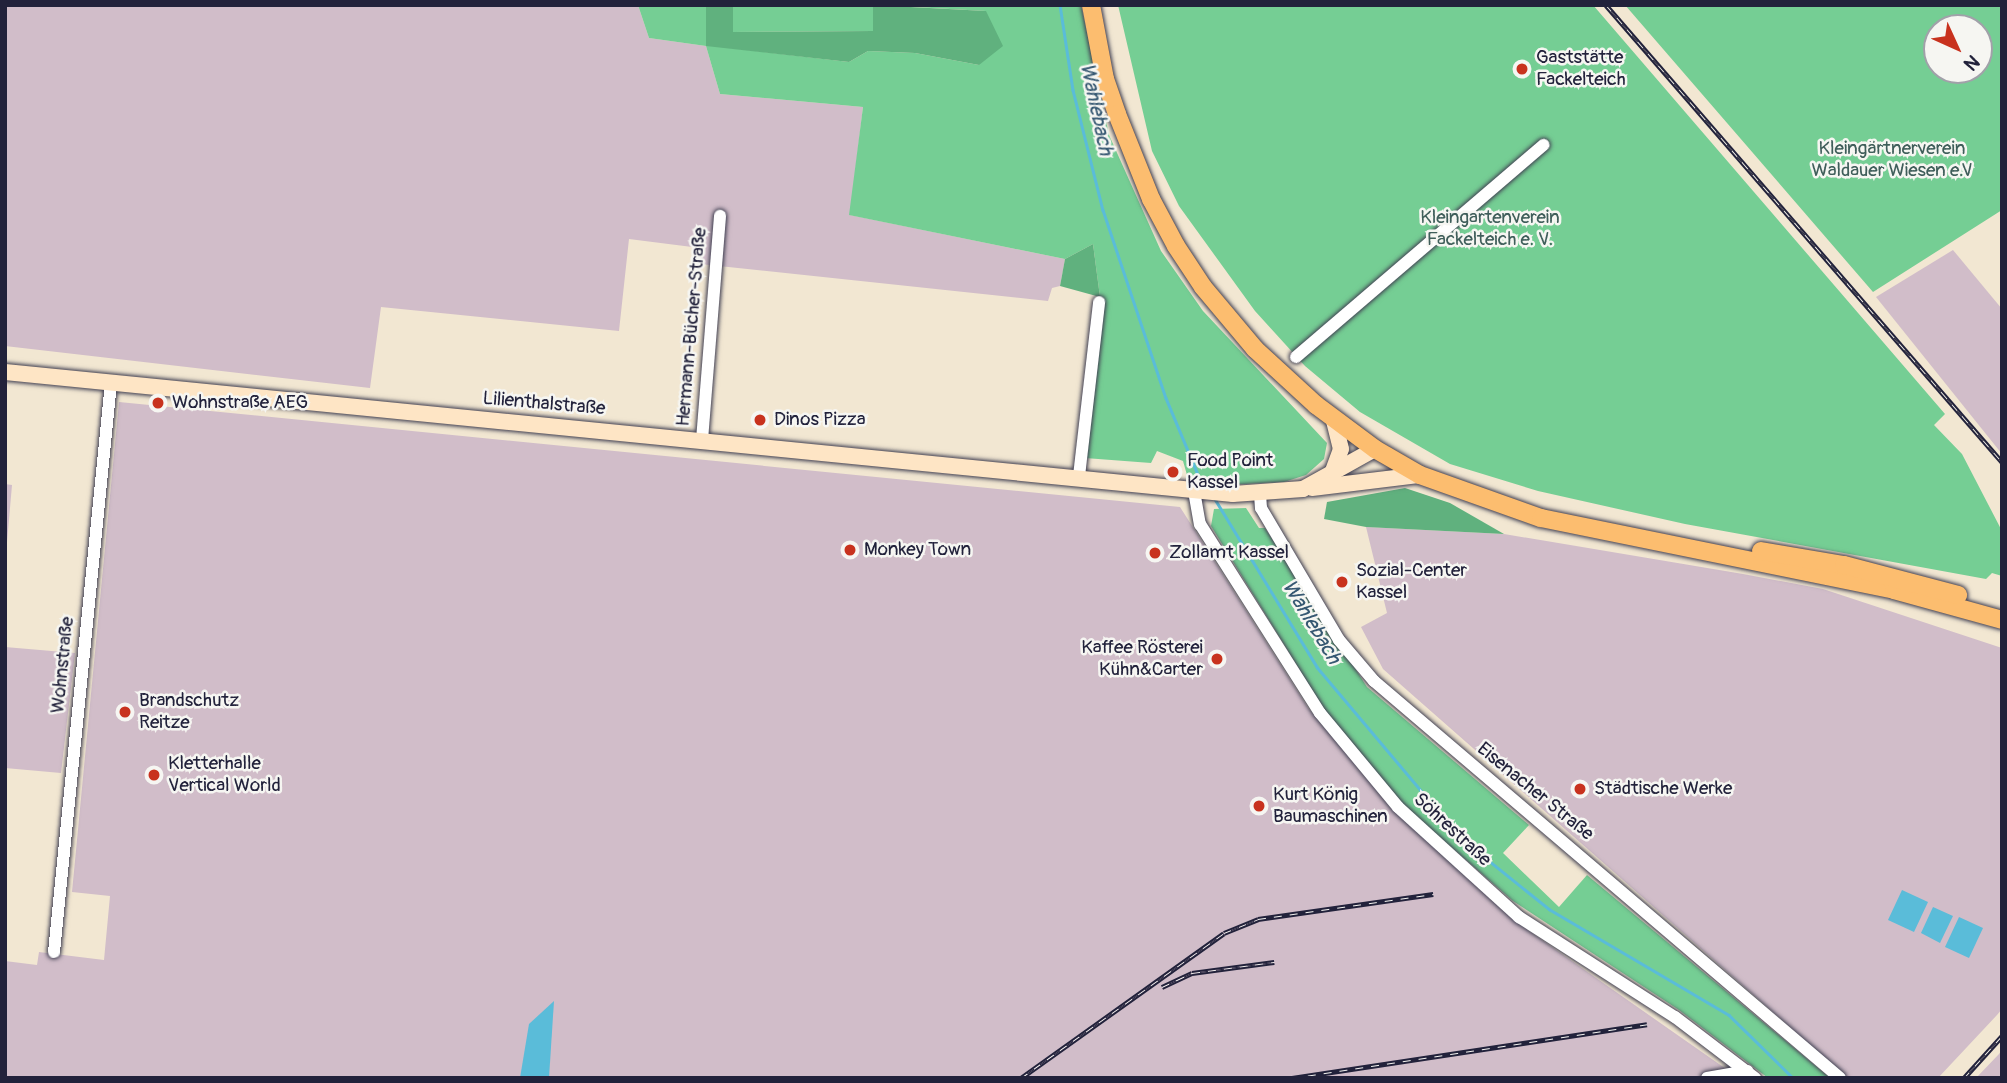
<!DOCTYPE html>
<meta charset="utf-8">
<style>
body{margin:0}
#map{position:relative;width:2007px;height:1083px;overflow:hidden;background:#f2e7d2;font-family:Pangolin,sans-serif}
div>[style]{position:absolute}
[style*='--x']{left:calc(var(--x)*1px);top:calc(var(--y)*1px);width:calc(var(--w)*1px);rotate:calc(var(--a)*1deg)}
.industrial>*{inset:0;background:#d1bdc9}
.green>*{inset:0;background:#75ce94}
.forest>*{inset:0;background:#60b17e}
.water>*{inset:0;background:#5abcd9}
.stream>*{height:2.5px;margin:-1.25px;padding:0 1.25px;transform-origin:1.25px;border-radius:1.25px;background:#5abcd9}
.roads{filter:drop-shadow(0 0 2px #414052) drop-shadow(0 0 2px #414052)}
.minor>*{height:12px;margin:-6px;padding:0 6px;transform-origin:6px;border-radius:6px;background:#fff}
.secondary>*{height:16px;margin:-8px;padding:0 8px;transform-origin:8px;border-radius:8px;background:#fee5c5}
.primary>*{height:18px;margin:-9px;padding:0 9px;transform-origin:9px;border-radius:9px;background:#fcbd6f}
.rail>*{height:5px;margin-top:-2.5px;transform-origin:0;background:repeating-linear-gradient(90deg,#f6f6f2 0 8px,#22223b 0 16px);box-sizing:border-box;border-block:2px solid #22223b}
.dots>*{width:19px;height:19px;translate:-50% -50%;box-sizing:border-box;border:4px solid #f6f6f2;border-radius:50%}
span{translate:-50% -50%;white-space:nowrap;text-align:center;line-height:1.15;-webkit-text-stroke:5px #f6f6f2;paint-order:stroke}
.poi-label{font-size:19px;color:#22223b}
.left{translate:0 -50%;text-align:left}
.right{translate:-100% -50%;text-align:right}
.park-label{font-size:19px;color:#3f5e5a}
.street-label{font-size:19px;color:#22223b}
.water-label{font-size:21px;color:#365872;font-style:italic}
.frame{position:absolute;inset:0;border:7px solid #22223b;pointer-events:none}
.north{position:absolute;left:1923px;top:14px;width:70px;height:70px;box-sizing:border-box;background:#f6f6f2;border:2px solid #a1a1a9;border-radius:50%;rotate:135deg;font-size:19px;font-weight:700;line-height:28px;text-align:center;color:#22223b}
.north::after{content:'';display:block;margin:auto;width:24px;height:32px;background:#c8321e;clip-path:polygon(50% 0,100% 100%,50% 72%,0 100%)}
</style>
<div id="map">
<div class="industrial">
<i style="clip-path:polygon(5px 5px,638px 5px,649px 38px,706px 46px,720px 94px,863px 107px,850px 215px,1065px 259px,1060px 286px,1052px 288px,1048px 301px,700px 264px,700px 248px,629px 239px,619px 331px,381px 307px,370px 388px,5px 346px)"></i>
<i style="clip-path:polygon(1953px 250px,2002px 309px,2002px 454px,1876px 297px)"></i>
<i style="clip-path:polygon(119px 402px,1180px 507px,1308px 708px,1390px 807px,1516px 922px,1739px 1078px,5px 1078px,5px 961px,37px 965px,39px 952px,104px 960px,110px 896px,72px 892px)"></i>
<i style="clip-path:polygon(5px 484px,12px 485px,5px 565px)"></i>
<i style="clip-path:polygon(1366px 527px,1504px 534px,1743px 574px,1823px 589px,2002px 648px,2002px 1009px,1997px 1015px,1938px 1078px,1848px 1078px,1383px 669px,1361px 627px,1387px 613px)"></i>
<i style="clip-path:polygon(5px 647px,75px 653px,61px 773px,5px 768px)"></i>
<i style="clip-path:polygon(2002px 1050px,2002px 1078px,1976px 1078px,1999px 1054px)"></i>
</div>
<div class="green">
<i style="clip-path:polygon(638px 5px,706px 5px,706px 45px,849px 62px,868px 51px,915px 53px,979px 65px,986px 11px,878px 5px,1081px 5px,1109px 135px,1161px 251px,1203px 311px,1327px 443px,1324px 459px,1306px 475px,1284px 482px,1226px 485px,1187px 475px,1183px 461px,1157px 451px,1151px 463px,1085px 458px,1100px 297px,1093px 244px,1065px 259px,849px 215px,863px 107px,720px 94px,706px 46px,649px 38px)"></i>
<i style="clip-path:polygon(733px 5px,873px 5px,873px 31px,733px 32px)"></i>
<i style="clip-path:polygon(1118px 5px,1593px 5px,1945px 414px,1934px 425px,1962px 454px,2002px 531px,2002px 576px,1992px 573px,1986px 579px,1685px 524px,1538px 491px,1450px 464px,1360px 412px,1305px 366px,1255px 311px,1179px 206px,1152px 151px)"></i>
<i style="clip-path:polygon(evenodd,1625px 5px,2002px 5px,2002px 210px,1873px 292px,1625px 5px,1937px 28px,1979px 28px,1979px 70px,1937px 70px,1937px 28px)"></i>
<i style="clip-path:polygon(1246px 508px,1259px 528px,1265px 528px,1367px 687px,1529px 825px,1503px 853px,1559px 907px,1587px 875px,1830px 1078px,1768px 1078px,1679px 1010px,1513px 901px,1403px 805px,1325px 711px,1211px 526px,1214px 509px)"></i>
</div>
<div class="forest">
<i style="clip-path:polygon(706px 5px,733px 5px,733px 32px,873px 31px,873px 5px,986px 11px,1003px 46px,979px 65px,915px 53px,868px 51px,849px 62px,706px 46px)"></i>
<i style="clip-path:polygon(1093px 244px,1100px 297px,1060px 286px,1065px 259px)"></i>
<i style="clip-path:polygon(1405px 488px,1450px 503px,1504px 534px,1366px 527px,1324px 519px,1327px 502px)"></i>
</div>
<div class="water">
<i style="clip-path:polygon(1902px 890px,1928px 902px,1914px 932px,1888px 920px)"></i>
<i style="clip-path:polygon(1933px 907px,1953px 916px,1940px 943px,1921px 933px)"></i>
<i style="clip-path:polygon(1959px 917px,1983px 928px,1969px 958px,1945px 947px)"></i>
<i style="clip-path:polygon(554px 1001px,549px 1078px,520px 1078px,529px 1024px)"></i>
</div>
<div class="stream">
<i style="--x:1060;--y:5;--w:86;--a:81.3"></i>
<i style="--x:1073;--y:90;--w:124;--a:76"></i>
<i style="--x:1103;--y:210;--w:198;--a:71.5"></i>
<i style="--x:1166;--y:398;--w:93;--a:67.3"></i>
<i style="--x:1215;--y:499;--w:197;--a:58.7"></i>
<i style="--x:1317;--y:667;--w:225;--a:49.9"></i>
<i style="--x:1462;--y:839;--w:112;--a:38.8"></i>
<i style="--x:1549;--y:909;--w:209;--a:30.5"></i>
<i style="--x:1729;--y:1015;--w:90;--a:44.5"></i>
</div>
<div class="roads">
<div class="minor">
<i style="--x:1296;--y:357;--w:326;--a:-40.6"></i>
<i style="--x:702;--y:440;--w:225;--a:-85.4"></i>
<i style="--x:1079;--y:476;--w:175;--a:-83.4"></i>
<i style="--x:1194;--y:491;--w:34;--a:80"></i>
<i style="--x:1200;--y:524;--w:224;--a:57.6"></i>
<i style="--x:1320;--y:713;--w:122;--a:50.3"></i>
<i style="--x:1398;--y:807;--w:164;--a:42.3"></i>
<i style="--x:1519;--y:917;--w:185;--a:32.7"></i>
<i style="--x:1675;--y:1017;--w:101;--a:37.3"></i>
<i style="--x:1260;--y:494;--w:14;--a:86"></i>
<i style="--x:1261;--y:508;--w:153;--a:59.4"></i>
<i style="--x:1339;--y:640;--w:54;--a:49.5"></i>
<i style="--x:1374;--y:681;--w:612;--a:40.43"></i>
<i style="--x:54;--y:952;--w:572;--a:-84.28"></i>
<i style="--x:1707;--y:1078;--w:41;--a:-9.9"></i>
</div>
<div class="secondary">
<i style="--x:5;--y:372;--w:1234;--a:5.67"></i>
<i style="--x:1233;--y:494;--w:70;--a:-4.1"></i>
<i style="--x:1303;--y:489;--w:82;--a:-29.1"></i>
<i style="--x:1333;--y:471;--w:23;--a:-70"></i>
<i style="--x:1341;--y:449;--w:30;--a:-104"></i>
<i style="--x:1312;--y:488;--w:109;--a:-6.9"></i>
</div>
<div class="primary">
<i style="--x:1091;--y:5;--w:75;--a:79.3"></i>
<i style="--x:1105;--y:79;--w:37;--a:71"></i>
<i style="--x:1117;--y:114;--w:92;--a:68.2"></i>
<i style="--x:1151;--y:199;--w:53;--a:62"></i>
<i style="--x:1176;--y:246;--w:49;--a:56.6"></i>
<i style="--x:1203;--y:287;--w:81;--a:50"></i>
<i style="--x:1255;--y:349;--w:83;--a:42.6"></i>
<i style="--x:1316;--y:405;--w:74;--a:36.7"></i>
<i style="--x:1375;--y:449;--w:52;--a:30"></i>
<i style="--x:1420;--y:475;--w:128;--a:19.6"></i>
<i style="--x:1541;--y:518;--w:360;--a:11.5"></i>
<i style="--x:1894;--y:590;--w:112;--a:15.5"></i>
<i style="--x:1761;--y:551;--w:84;--a:9.6"></i>
<i style="--x:1844;--y:565;--w:118;--a:14.7"></i>
</div>
</div>
<div class="rail">
<i style="--x:1606;--y:5;--w:605;--a:49.09"></i>
<i style="--x:1162;--y:987;--w:33;--a:-25"></i>
<i style="--x:1192;--y:973;--w:83;--a:-7.6"></i>
<i style="--x:1021;--y:1078;--w:249;--a:-35.5"></i>
<i style="--x:1224;--y:933;--w:37;--a:-22"></i>
<i style="--x:1258;--y:919;--w:177;--a:-8.1"></i>
<i style="--x:1292;--y:1078;--w:359;--a:-8.6"></i>
<i style="--x:1964;--y:1078;--w:57;--a:-47.9"></i>
</div>
<div class="dots">
<i style="left:1522px;top:69px;background:#c8321e"></i>
<i style="left:158px;top:403px;background:#c8321e"></i>
<i style="left:760px;top:420px;background:#c8321e"></i>
<i style="left:1173px;top:472px;background:#c8321e"></i>
<i style="left:850px;top:550px;background:#c8321e"></i>
<i style="left:1155px;top:553px;background:#c8321e"></i>
<i style="left:1342px;top:582px;background:#c8321e"></i>
<i style="left:1217px;top:659px;background:#c8321e"></i>
<i style="left:125px;top:712px;background:#c8321e"></i>
<i style="left:154px;top:775px;background:#c8321e"></i>
<i style="left:1580px;top:789px;background:#c8321e"></i>
<i style="left:1259px;top:806px;background:#c8321e"></i>
</div>
<div class="poi-label">
<span class="left" style="left:1536px;top:69px">Gaststätte<br>Fackelteich</span>
<span class="left" style="left:172px;top:403px">Wohnstraße AEG</span>
<span class="left" style="left:774px;top:420px">Dinos Pizza</span>
<span class="left" style="left:1187px;top:472px">Food Point<br>Kassel</span>
<span class="left" style="left:864px;top:550px">Monkey Town</span>
<span class="left" style="left:1169px;top:553px">Zollamt Kassel</span>
<span class="left" style="left:1356px;top:582px">Sozial-Center<br>Kassel</span>
<span class="right" style="left:1203px;top:659px">Kaffee Rösterei<br>Kühn&amp;Carter</span>
<span class="left" style="left:139px;top:712px">Brandschutz<br>Reitze</span>
<span class="left" style="left:168px;top:775px">Kletterhalle<br>Vertical World</span>
<span class="left" style="left:1594px;top:789px">Städtische Werke</span>
<span class="left" style="left:1273px;top:806px">Kurt König<br>Baumaschinen</span>
</div>
<div class="park-label">
<span style="left:1892px;top:160px">Kleingärtnerverein<br>Waldauer Wiesen e.V</span>
<span style="left:1490px;top:229px">Kleingartenverein<br>Fackelteich e. V.</span>
</div>
<div class="street-label">
<span style="left:692px;top:327px;rotate:-85deg">Hermann-Bücher-Straße</span>
<span style="left:544px;top:404px;rotate:5deg">Lilienthalstraße</span>
<span style="left:63px;top:665px;rotate:-84deg">Wohnstraße</span>
<span style="left:1535px;top:792px;rotate:39deg">Eisenacher Straße</span>
<span style="left:1452px;top:830px;rotate:43deg">Söhrestraße</span>
</div>
<div class="water-label">
<span style="left:1096px;top:109px;rotate:78deg">Wahlebach</span>
<span style="left:1311px;top:622px;rotate:59deg">Wahlebach</span>
</div>
<div class="frame"></div>
<div class="north">N</div>
</div>
